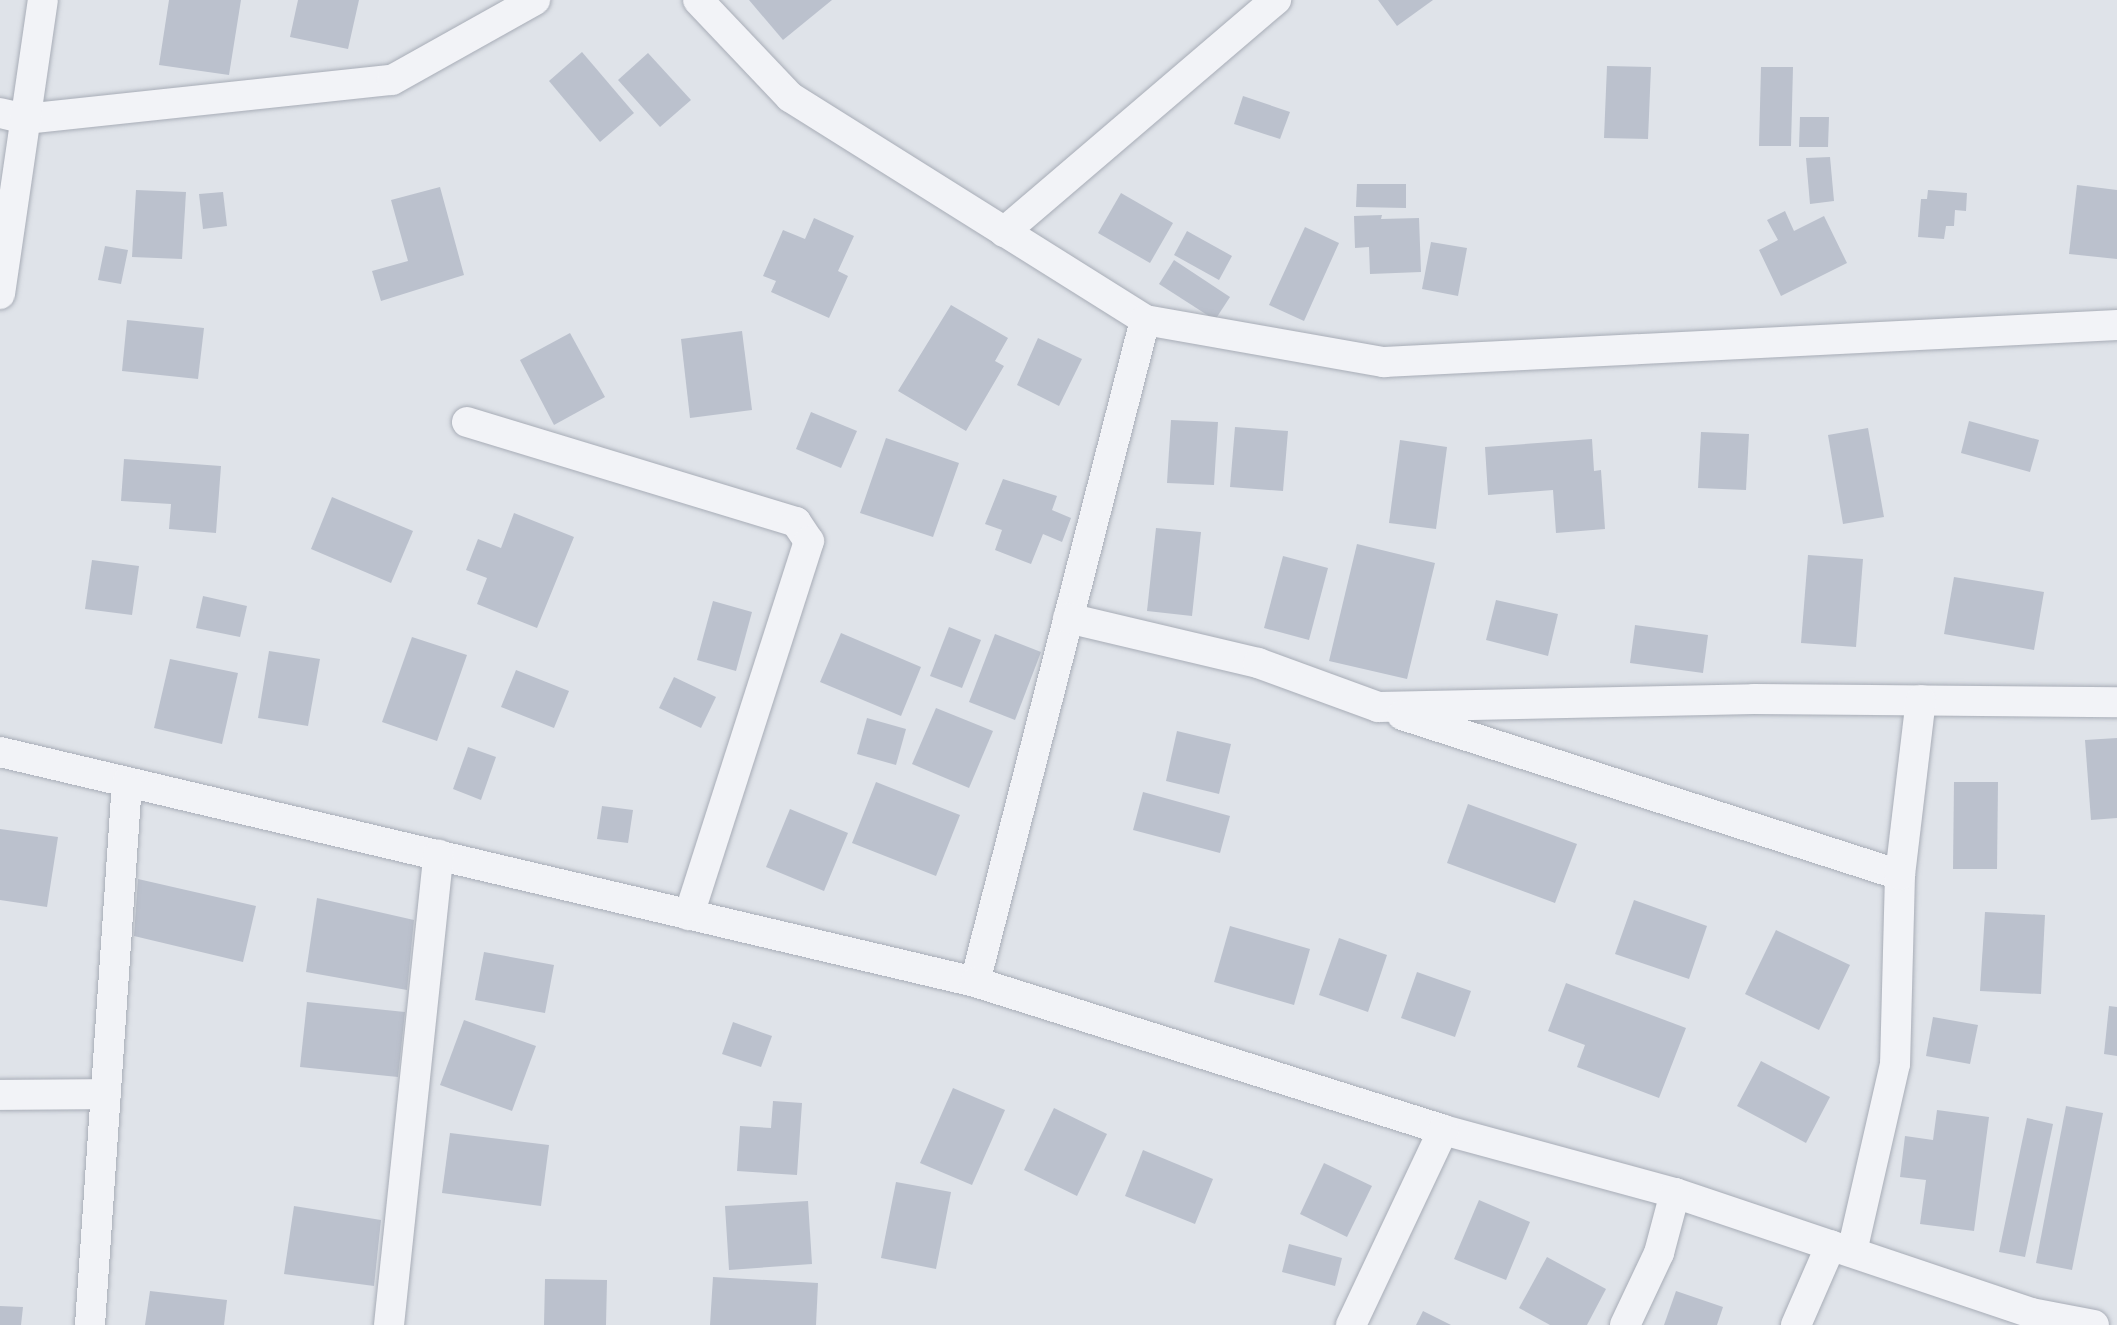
<!DOCTYPE html>
<style>
body{margin:0}
#map{position:relative;width:2117px;height:1325px;overflow:hidden;background:#dfe3e9;font-family:Signika,sans-serif}
div>[style]{position:absolute}
[style*='--x']{left:calc(var(--x)*1px);top:calc(var(--y)*1px);width:calc(var(--w)*1px);rotate:calc(var(--a)*1deg)}
.building>*{inset:0;background:#bbc1cd}
.roads{filter:drop-shadow(0 0 2px #a8adb7) drop-shadow(0 0 2px #a8adb7)}
.minor>*{height:30px;margin:-15px;padding:0 15px;transform-origin:15px;border-radius:15px;background:#f2f3f7}
span{translate:-50% -50%;white-space:nowrap;text-align:center;line-height:1.15;-webkit-text-stroke:7px #eef2f7;paint-order:stroke}
</style>
<div id="map">
<div class="building">
<i style="clip-path:polygon(169px 0,241px 0,229px 75px,159px 65px)"></i>
<i style="clip-path:polygon(298px 0,359px 0,348px 49px,290px 37px)"></i>
<i style="clip-path:polygon(749px 0,832px 0,783px 40px)"></i>
<i style="clip-path:polygon(1378px 0,1433px 0,1397px 26px)"></i>
<i style="clip-path:polygon(582px 52px,634px 113px,600px 142px,549px 81px)"></i>
<i style="clip-path:polygon(648px 53px,691px 100px,660px 127px,618px 80px)"></i>
<i style="clip-path:polygon(1607px 66px,1651px 67px,1648px 139px,1604px 138px)"></i>
<i style="clip-path:polygon(1761px 67px,1793px 67px,1791px 146px,1759px 146px)"></i>
<i style="clip-path:polygon(1243px 96px,1290px 112px,1280px 139px,1234px 124px)"></i>
<i style="clip-path:polygon(1800px 117px,1829px 117px,1828px 147px,1799px 147px)"></i>
<i style="clip-path:polygon(1830px 157px,1834px 201px,1810px 204px,1806px 158px)"></i>
<i style="clip-path:polygon(1357px 184px,1406px 184px,1406px 208px,1356px 207px)"></i>
<i style="clip-path:polygon(2077px 185px,2117px 190px,2117px 259px,2069px 254px)"></i>
<i style="clip-path:polygon(440px 187px,464px 275px,381px 301px,372px 271px,408px 261px,391px 200px)"></i>
<i style="clip-path:polygon(136px 190px,186px 192px,182px 259px,132px 257px)"></i>
<i style="clip-path:polygon(1928px 190px,1967px 193px,1966px 211px,1955px 210px,1954px 226px,1946px 226px,1944px 239px,1918px 237px,1921px 199px,1927px 199px)"></i>
<i style="clip-path:polygon(223px 192px,227px 226px,203px 229px,199px 194px)"></i>
<i style="clip-path:polygon(1121px 193px,1173px 223px,1150px 263px,1098px 233px)"></i>
<i style="clip-path:polygon(1785px 211px,1794px 231px,1824px 216px,1847px 263px,1781px 296px,1759px 250px,1778px 240px,1767px 220px)"></i>
<i style="clip-path:polygon(1382px 215px,1381px 219px,1419px 218px,1421px 272px,1370px 274px,1369px 247px,1355px 248px,1354px 216px)"></i>
<i style="clip-path:polygon(814px 218px,854px 236px,838px 271px,848px 276px,829px 318px,771px 292px,776px 281px,763px 276px,783px 230px,805px 239px)"></i>
<i style="clip-path:polygon(1305px 227px,1339px 243px,1304px 321px,1269px 305px)"></i>
<i style="clip-path:polygon(1187px 231px,1232px 256px,1219px 280px,1174px 255px)"></i>
<i style="clip-path:polygon(1431px 242px,1467px 248px,1458px 296px,1422px 289px)"></i>
<i style="clip-path:polygon(105px 246px,128px 250px,121px 284px,98px 280px)"></i>
<i style="clip-path:polygon(1174px 260px,1230px 297px,1215px 320px,1159px 284px)"></i>
<i style="clip-path:polygon(951px 305px,1008px 338px,995px 361px,1004px 366px,966px 431px,898px 391px)"></i>
<i style="clip-path:polygon(127px 320px,204px 328px,198px 379px,122px 371px)"></i>
<i style="clip-path:polygon(742px 331px,752px 410px,690px 418px,681px 339px)"></i>
<i style="clip-path:polygon(570px 333px,605px 397px,554px 425px,520px 360px)"></i>
<i style="clip-path:polygon(1038px 338px,1082px 359px,1059px 406px,1017px 385px)"></i>
<i style="clip-path:polygon(811px 412px,857px 431px,841px 468px,796px 449px)"></i>
<i style="clip-path:polygon(1171px 420px,1218px 422px,1214px 485px,1167px 483px)"></i>
<i style="clip-path:polygon(1969px 421px,2039px 440px,2030px 472px,1961px 453px)"></i>
<i style="clip-path:polygon(1235px 427px,1288px 431px,1283px 491px,1230px 487px)"></i>
<i style="clip-path:polygon(1868px 428px,1884px 517px,1843px 524px,1828px 435px)"></i>
<i style="clip-path:polygon(1701px 432px,1749px 434px,1746px 490px,1698px 488px)"></i>
<i style="clip-path:polygon(886px 438px,959px 463px,933px 537px,860px 513px)"></i>
<i style="clip-path:polygon(1592px 439px,1594px 471px,1601px 470px,1605px 529px,1556px 533px,1553px 490px,1488px 495px,1485px 447px)"></i>
<i style="clip-path:polygon(1400px 440px,1447px 447px,1436px 529px,1389px 523px)"></i>
<i style="clip-path:polygon(124px 459px,221px 466px,216px 533px,169px 529px,171px 504px,121px 501px)"></i>
<i style="clip-path:polygon(1003px 479px,1057px 496px,1052px 510px,1071px 518px,1062px 542px,1043px 534px,1031px 564px,995px 550px,1002px 530px,985px 524px)"></i>
<i style="clip-path:polygon(332px 497px,413px 531px,391px 583px,311px 549px)"></i>
<i style="clip-path:polygon(514px 513px,574px 537px,537px 628px,477px 604px,487px 578px,466px 570px,478px 539px,501px 548px)"></i>
<i style="clip-path:polygon(1156px 528px,1201px 532px,1192px 616px,1147px 611px)"></i>
<i style="clip-path:polygon(1357px 544px,1435px 563px,1407px 679px,1329px 661px)"></i>
<i style="clip-path:polygon(1808px 555px,1863px 559px,1856px 647px,1801px 643px)"></i>
<i style="clip-path:polygon(1283px 556px,1328px 568px,1309px 640px,1264px 628px)"></i>
<i style="clip-path:polygon(92px 560px,139px 566px,132px 615px,85px 609px)"></i>
<i style="clip-path:polygon(1954px 577px,2044px 592px,2034px 650px,1944px 634px)"></i>
<i style="clip-path:polygon(203px 596px,247px 606px,240px 637px,196px 628px)"></i>
<i style="clip-path:polygon(1496px 600px,1558px 614px,1548px 656px,1486px 640px)"></i>
<i style="clip-path:polygon(713px 601px,752px 612px,736px 671px,697px 660px)"></i>
<i style="clip-path:polygon(1635px 625px,1708px 635px,1703px 673px,1630px 663px)"></i>
<i style="clip-path:polygon(949px 627px,981px 640px,962px 688px,930px 676px)"></i>
<i style="clip-path:polygon(841px 633px,921px 667px,901px 716px,820px 682px)"></i>
<i style="clip-path:polygon(995px 634px,1041px 652px,1015px 720px,969px 702px)"></i>
<i style="clip-path:polygon(412px 637px,467px 655px,437px 741px,382px 722px)"></i>
<i style="clip-path:polygon(269px 651px,320px 659px,308px 726px,258px 718px)"></i>
<i style="clip-path:polygon(170px 659px,238px 673px,222px 744px,154px 728px)"></i>
<i style="clip-path:polygon(516px 670px,569px 691px,554px 728px,501px 707px)"></i>
<i style="clip-path:polygon(674px 677px,716px 697px,701px 728px,659px 708px)"></i>
<i style="clip-path:polygon(936px 708px,993px 731px,969px 788px,912px 764px)"></i>
<i style="clip-path:polygon(867px 718px,906px 729px,896px 765px,857px 754px)"></i>
<i style="clip-path:polygon(1177px 731px,1231px 744px,1219px 794px,1166px 781px)"></i>
<i style="clip-path:polygon(2117px 738px,2117px 818px,2091px 820px,2085px 740px)"></i>
<i style="clip-path:polygon(468px 747px,496px 757px,481px 800px,453px 789px)"></i>
<i style="clip-path:polygon(876px 782px,960px 815px,936px 876px,852px 843px)"></i>
<i style="clip-path:polygon(1954px 782px,1998px 782px,1997px 869px,1953px 869px)"></i>
<i style="clip-path:polygon(1143px 792px,1230px 816px,1220px 853px,1133px 830px)"></i>
<i style="clip-path:polygon(1468px 804px,1577px 844px,1555px 903px,1447px 863px)"></i>
<i style="clip-path:polygon(602px 806px,633px 810px,628px 843px,597px 839px)"></i>
<i style="clip-path:polygon(790px 809px,848px 833px,824px 891px,766px 867px)"></i>
<i style="clip-path:polygon(0 829px,58px 837px,47px 907px,0 900px)"></i>
<i style="clip-path:polygon(138px 879px,256px 906px,243px 962px,134px 936px)"></i>
<i style="clip-path:polygon(317px 898px,414px 920px,407px 990px,306px 972px)"></i>
<i style="clip-path:polygon(1634px 900px,1707px 926px,1689px 979px,1615px 954px)"></i>
<i style="clip-path:polygon(1985px 912px,2045px 915px,2041px 994px,1980px 991px)"></i>
<i style="clip-path:polygon(1230px 926px,1310px 949px,1294px 1005px,1214px 982px)"></i>
<i style="clip-path:polygon(1776px 930px,1850px 965px,1819px 1030px,1745px 994px)"></i>
<i style="clip-path:polygon(1339px 938px,1387px 955px,1368px 1012px,1319px 995px)"></i>
<i style="clip-path:polygon(484px 952px,554px 965px,545px 1013px,475px 1000px)"></i>
<i style="clip-path:polygon(1417px 972px,1471px 991px,1455px 1037px,1401px 1018px)"></i>
<i style="clip-path:polygon(1566px 983px,1686px 1028px,1659px 1098px,1577px 1067px,1585px 1045px,1548px 1031px)"></i>
<i style="clip-path:polygon(307px 1002px,405px 1012px,398px 1077px,300px 1067px)"></i>
<i style="clip-path:polygon(2109px 1006px,2117px 1007px,2117px 1056px,2104px 1054px)"></i>
<i style="clip-path:polygon(1933px 1017px,1978px 1025px,1970px 1064px,1926px 1056px)"></i>
<i style="clip-path:polygon(464px 1020px,536px 1046px,512px 1111px,440px 1085px)"></i>
<i style="clip-path:polygon(733px 1022px,772px 1036px,761px 1067px,722px 1054px)"></i>
<i style="clip-path:polygon(1761px 1061px,1830px 1097px,1806px 1143px,1737px 1106px)"></i>
<i style="clip-path:polygon(953px 1088px,1005px 1110px,972px 1185px,920px 1163px)"></i>
<i style="clip-path:polygon(773px 1101px,802px 1103px,797px 1175px,737px 1171px,740px 1126px,771px 1128px)"></i>
<i style="clip-path:polygon(2066px 1106px,2103px 1113px,2072px 1270px,2036px 1263px)"></i>
<i style="clip-path:polygon(1054px 1108px,1107px 1134px,1077px 1196px,1024px 1170px)"></i>
<i style="clip-path:polygon(1937px 1110px,1989px 1117px,1974px 1231px,1920px 1224px,1926px 1180px,1900px 1177px,1905px 1136px,1933px 1140px)"></i>
<i style="clip-path:polygon(2027px 1118px,2053px 1124px,2025px 1257px,1999px 1252px)"></i>
<i style="clip-path:polygon(450px 1133px,549px 1145px,541px 1206px,442px 1193px)"></i>
<i style="clip-path:polygon(1143px 1150px,1213px 1179px,1195px 1224px,1125px 1196px)"></i>
<i style="clip-path:polygon(1324px 1163px,1372px 1186px,1347px 1237px,1300px 1214px)"></i>
<i style="clip-path:polygon(896px 1182px,951px 1192px,936px 1269px,881px 1258px)"></i>
<i style="clip-path:polygon(1479px 1200px,1530px 1222px,1506px 1280px,1454px 1259px)"></i>
<i style="clip-path:polygon(808px 1201px,812px 1264px,729px 1270px,725px 1206px)"></i>
<i style="clip-path:polygon(294px 1206px,381px 1220px,374px 1286px,284px 1274px)"></i>
<i style="clip-path:polygon(1289px 1244px,1342px 1258px,1335px 1286px,1282px 1272px)"></i>
<i style="clip-path:polygon(1547px 1257px,1606px 1289px,1587px 1325px,1550px 1325px,1519px 1308px)"></i>
<i style="clip-path:polygon(713px 1277px,818px 1283px,816px 1325px,710px 1325px)"></i>
<i style="clip-path:polygon(545px 1279px,607px 1280px,606px 1325px,544px 1325px)"></i>
<i style="clip-path:polygon(150px 1291px,227px 1300px,224px 1325px,145px 1325px)"></i>
<i style="clip-path:polygon(1676px 1291px,1723px 1307px,1717px 1325px,1664px 1325px)"></i>
<i style="clip-path:polygon(0 1306px,23px 1307px,21px 1325px,0 1325px)"></i>
<i style="clip-path:polygon(1423px 1311px,1451px 1325px,1416px 1325px)"></i>
</div>
<div class="roads">
<div class="minor">
<i style="--x:698;--y:0;--w:134;--a:46.5"></i>
<i style="--x:790;--y:97;--w:419;--a:32.1"></i>
<i style="--x:1145;--y:320;--w:683;--a:104.4"></i>
<i style="--x:0;--y:113;--w:26;--a:13"></i>
<i style="--x:25;--y:119;--w:369;--a:-6.1"></i>
<i style="--x:392;--y:80;--w:164;--a:-29.2"></i>
<i style="--x:1004;--y:232;--w:358;--a:-40.5"></i>
<i style="--x:0;--y:294;--w:297;--a:-81.7"></i>
<i style="--x:1145;--y:320;--w:243;--a:10"></i>
<i style="--x:1384;--y:362;--w:734;--a:-2.89"></i>
<i style="--x:467;--y:422;--w:344;--a:16.9"></i>
<i style="--x:796;--y:522;--w:23;--a:56"></i>
<i style="--x:809;--y:541;--w:393;--a:107.8"></i>
<i style="--x:1068;--y:618;--w:195;--a:13.3"></i>
<i style="--x:1258;--y:663;--w:128;--a:20.1"></i>
<i style="--x:1378;--y:707;--w:376;--a:-1.2"></i>
<i style="--x:1754;--y:699;--w:363;--a:0.5"></i>
<i style="--x:1402;--y:715;--w:523;--a:17.81"></i>
<i style="--x:1900;--y:875;--w:189;--a:91.5"></i>
<i style="--x:1895;--y:1064;--w:193;--a:102.9"></i>
<i style="--x:0;--y:752;--w:1002;--a:13.27"></i>
<i style="--x:975;--y:982;--w:491;--a:17.5"></i>
<i style="--x:1443;--y:1130;--w:240;--a:15.2"></i>
<i style="--x:1675;--y:1193;--w:376;--a:18.6"></i>
<i style="--x:2031;--y:1313;--w:64;--a:10.8"></i>
<i style="--x:1900;--y:875;--w:176;--a:-83.2"></i>
<i style="--x:0;--y:1095;--w:106;--a:-0.5"></i>
<i style="--x:90;--y:1325;--w:544;--a:-86.1"></i>
<i style="--x:389;--y:1325;--w:473;--a:-84"></i>
<i style="--x:1351;--y:1325;--w:216;--a:-64.7"></i>
<i style="--x:1625;--y:1325;--w:80;--a:-64.7"></i>
<i style="--x:1659;--y:1253;--w:62;--a:-75.1"></i>
<i style="--x:1796;--y:1325;--w:87;--a:-66.4"></i>
</div>
</div>
</div>
